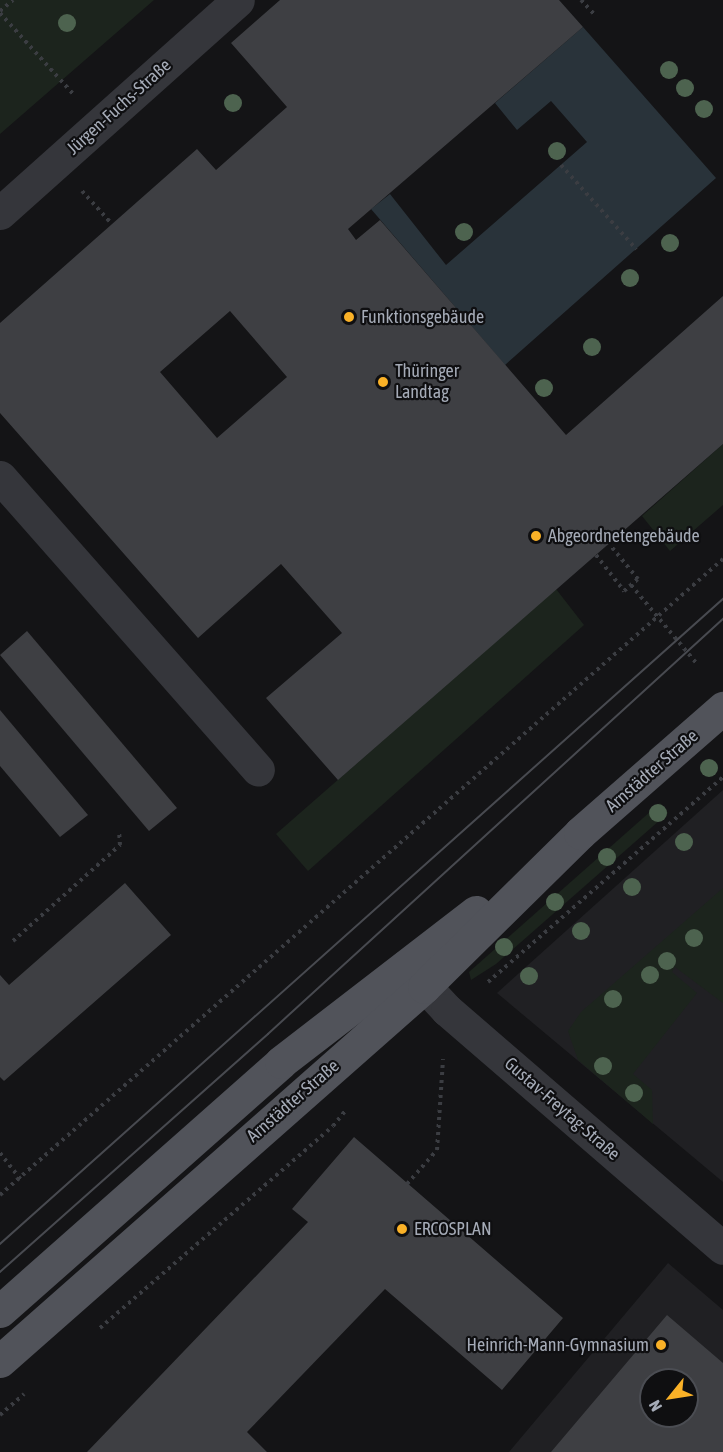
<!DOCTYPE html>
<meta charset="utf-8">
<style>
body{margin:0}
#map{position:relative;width:723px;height:1452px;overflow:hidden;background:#141416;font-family:"Asap Condensed",sans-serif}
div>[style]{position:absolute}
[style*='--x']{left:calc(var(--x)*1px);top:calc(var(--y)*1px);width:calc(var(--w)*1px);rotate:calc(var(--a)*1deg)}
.built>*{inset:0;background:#202023}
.green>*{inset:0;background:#1c241d}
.water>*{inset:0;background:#29333a}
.building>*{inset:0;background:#3e3f43}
.path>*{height:4px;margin-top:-2px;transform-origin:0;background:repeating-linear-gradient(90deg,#3b3d42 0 3px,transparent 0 7.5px)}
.minor>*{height:33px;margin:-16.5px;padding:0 16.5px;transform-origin:16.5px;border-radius:16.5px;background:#35363b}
.major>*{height:33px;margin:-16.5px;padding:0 16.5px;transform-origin:16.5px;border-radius:16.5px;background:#51535a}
.tram>*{height:1.5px;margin:-0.75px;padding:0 0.75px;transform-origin:0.75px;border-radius:0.75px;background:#484a50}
.trees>*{width:18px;height:18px;margin:-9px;border-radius:50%;background:#4d634f}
.dots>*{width:16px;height:16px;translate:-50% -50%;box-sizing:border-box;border:3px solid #0f0f11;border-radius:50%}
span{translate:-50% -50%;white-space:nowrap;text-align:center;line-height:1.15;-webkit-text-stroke:4.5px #0f0f11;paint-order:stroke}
.street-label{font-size:18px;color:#a5abb7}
.poi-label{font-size:18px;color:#a5abb7}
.left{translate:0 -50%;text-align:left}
.right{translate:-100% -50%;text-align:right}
.north{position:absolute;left:639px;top:1368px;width:60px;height:60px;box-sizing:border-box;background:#0f0f11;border:2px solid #4b4d53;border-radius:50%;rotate:240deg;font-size:16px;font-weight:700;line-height:24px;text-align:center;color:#a5abb7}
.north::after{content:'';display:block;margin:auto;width:21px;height:27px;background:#fab127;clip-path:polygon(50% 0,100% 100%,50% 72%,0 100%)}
</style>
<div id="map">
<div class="built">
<i style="clip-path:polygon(723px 790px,723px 1182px,497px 993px)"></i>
<i style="clip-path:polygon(evenodd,668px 1263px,723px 1310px,723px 1452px,509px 1452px,668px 1263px,651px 1380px,687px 1380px,687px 1416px,651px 1416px,651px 1380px)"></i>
</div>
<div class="green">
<i style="clip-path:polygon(0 0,154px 0,0 134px)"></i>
<i style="clip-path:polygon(723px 444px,723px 505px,670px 551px,642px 516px)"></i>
<i style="clip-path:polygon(556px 589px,584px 625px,308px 871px,276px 834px)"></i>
<i style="clip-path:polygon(660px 803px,668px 813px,496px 964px,471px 980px,469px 972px)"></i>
<i style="clip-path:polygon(723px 888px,723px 1003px,675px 967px,672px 972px,697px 993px,633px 1074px,652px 1090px,653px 1124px,578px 1060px,568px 1031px,581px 1012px)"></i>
</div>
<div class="water">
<i style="clip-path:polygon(583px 27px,716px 178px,505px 365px,371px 209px,390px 194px,446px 265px,587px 142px,551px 101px,517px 130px,495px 103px)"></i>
</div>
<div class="building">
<i style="clip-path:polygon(evenodd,280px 0,559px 0,583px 27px,348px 229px,356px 240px,380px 220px,566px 435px,723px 296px,723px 444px,338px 780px,266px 698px,342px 633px,281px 564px,198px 638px,0 413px,0 323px,197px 149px,216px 170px,287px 107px,231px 43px,280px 0,230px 311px,287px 377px,217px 438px,160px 372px,230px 311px)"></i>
<i style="clip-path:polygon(27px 631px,177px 808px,149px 831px,0 655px)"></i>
<i style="clip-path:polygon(0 710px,88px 815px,60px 837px,0 766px)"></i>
<i style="clip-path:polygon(125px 883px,171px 935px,4px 1081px,0 1077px,0 975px,9px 985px)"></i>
<i style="clip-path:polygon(354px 1137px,563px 1318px,502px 1390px,385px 1289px,247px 1432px,267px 1452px,87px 1452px,308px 1222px,292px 1209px)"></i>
<i style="clip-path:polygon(evenodd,667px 1315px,723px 1363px,723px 1452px,551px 1452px,667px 1315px,651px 1380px,687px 1380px,687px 1416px,651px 1416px,651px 1380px)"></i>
</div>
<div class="path">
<i style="--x:581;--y:0;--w:22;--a:47"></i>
<i style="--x:0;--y:11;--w:17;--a:-40"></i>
<i style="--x:0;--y:13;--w:110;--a:47.9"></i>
<i style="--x:561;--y:165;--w:113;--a:48.2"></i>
<i style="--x:82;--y:191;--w:45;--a:47.7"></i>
<i style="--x:596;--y:555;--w:46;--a:52.1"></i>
<i style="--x:624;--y:591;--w:18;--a:-41"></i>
<i style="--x:638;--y:579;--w:45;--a:-129.6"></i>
<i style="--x:631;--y:585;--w:103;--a:50.1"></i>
<i style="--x:13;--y:941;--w:144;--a:-41.9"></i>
<i style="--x:120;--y:845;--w:14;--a:-94"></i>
<i style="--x:488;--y:982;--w:312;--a:-41.1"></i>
<i style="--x:0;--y:1153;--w:34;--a:52"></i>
<i style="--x:407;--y:1184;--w:45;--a:-48.6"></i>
<i style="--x:437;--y:1150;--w:91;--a:-86.2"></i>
<i style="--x:0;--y:1195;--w:963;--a:-41.34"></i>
<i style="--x:100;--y:1328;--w:308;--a:-40.9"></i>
<i style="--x:333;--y:1126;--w:19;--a:-51"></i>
<i style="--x:0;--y:1415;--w:32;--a:-41"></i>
</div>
<div class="minor">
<i style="--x:0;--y:213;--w:319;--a:-41.8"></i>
<i style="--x:0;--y:477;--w:390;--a:48.6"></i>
<i style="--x:406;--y:966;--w:60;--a:47"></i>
<i style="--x:447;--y:1010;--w:364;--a:40.8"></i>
</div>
<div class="major">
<i style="--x:0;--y:1311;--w:375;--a:-41.5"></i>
<i style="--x:281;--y:1062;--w:246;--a:-37.6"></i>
<i style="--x:0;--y:1361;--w:565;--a:-41.41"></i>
<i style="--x:424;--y:987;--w:219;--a:-44.6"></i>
<i style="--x:580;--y:833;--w:190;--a:-41.2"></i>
</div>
<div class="tram">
<i style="--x:0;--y:1244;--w:969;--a:-41.74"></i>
<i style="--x:0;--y:1272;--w:358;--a:-41.6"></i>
<i style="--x:268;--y:1034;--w:616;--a:-42.37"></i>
</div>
<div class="trees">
<i style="left:67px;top:23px"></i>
<i style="left:669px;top:70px"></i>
<i style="left:685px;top:88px"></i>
<i style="left:233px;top:103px"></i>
<i style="left:704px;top:109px"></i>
<i style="left:557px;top:151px"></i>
<i style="left:464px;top:232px"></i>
<i style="left:670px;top:243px"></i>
<i style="left:630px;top:278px"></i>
<i style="left:592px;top:347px"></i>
<i style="left:544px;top:388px"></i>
<i style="left:709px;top:768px"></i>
<i style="left:658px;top:813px"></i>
<i style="left:684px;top:842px"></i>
<i style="left:607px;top:857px"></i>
<i style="left:632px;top:887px"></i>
<i style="left:555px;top:902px"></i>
<i style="left:581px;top:931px"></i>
<i style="left:694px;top:938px"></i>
<i style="left:504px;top:947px"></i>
<i style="left:667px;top:961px"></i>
<i style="left:650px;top:975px"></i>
<i style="left:529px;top:976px"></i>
<i style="left:613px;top:999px"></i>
<i style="left:603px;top:1066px"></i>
<i style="left:634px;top:1093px"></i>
</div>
<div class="dots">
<i style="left:349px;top:317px;background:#fab127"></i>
<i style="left:383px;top:382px;background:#fab127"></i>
<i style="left:536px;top:536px;background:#fab127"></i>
<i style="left:402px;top:1229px;background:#fab127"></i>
<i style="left:661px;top:1345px;background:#fab127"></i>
</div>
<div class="street-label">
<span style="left:119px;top:107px;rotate:-42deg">Jürgen-Fuchs-Straße</span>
<span style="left:652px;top:771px;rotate:-41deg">Arnstädter Straße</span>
<span style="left:293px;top:1101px;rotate:-41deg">Arnstädter Straße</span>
<span style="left:562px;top:1109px;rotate:41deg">Gustav-Freytag-Straße</span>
</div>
<div class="poi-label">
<span class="left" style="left:361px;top:317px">Funktionsgebäude</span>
<span class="left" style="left:395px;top:382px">Thüringer<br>Landtag</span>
<span class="left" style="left:548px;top:536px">Abgeordnetengebäude</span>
<span class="left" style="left:414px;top:1229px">ERCOSPLAN</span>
<span class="right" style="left:649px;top:1345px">Heinrich-Mann-Gymnasium</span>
</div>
<div class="north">N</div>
</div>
